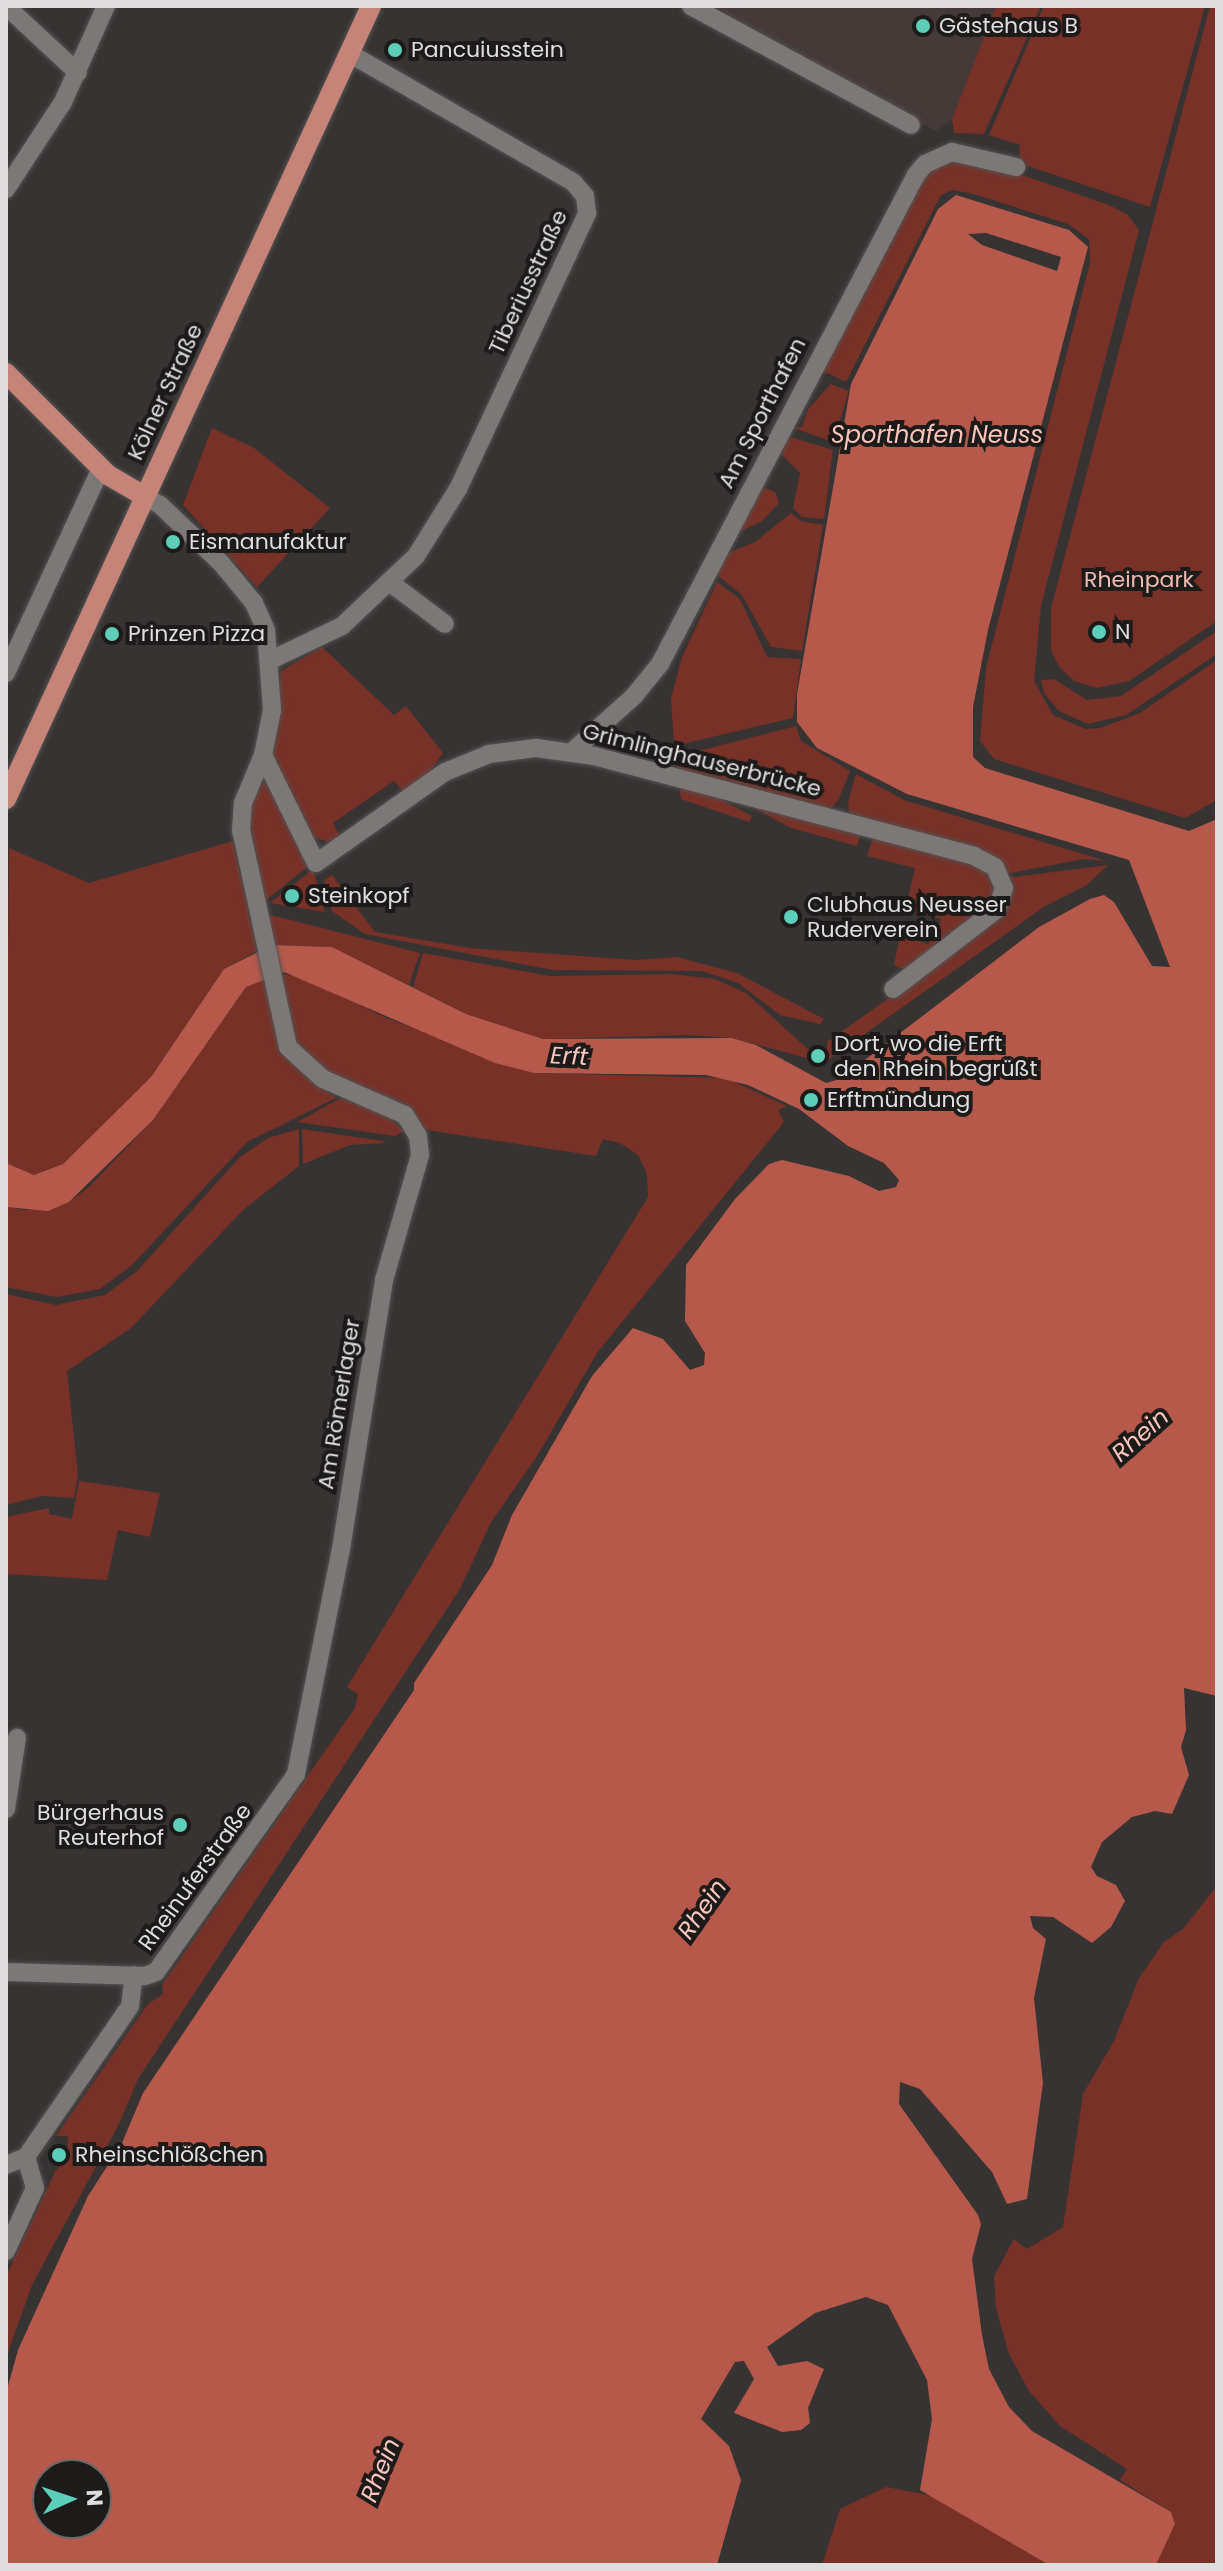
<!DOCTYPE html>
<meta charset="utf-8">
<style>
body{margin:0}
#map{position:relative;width:1223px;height:2571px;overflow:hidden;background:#363332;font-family:Poppins,sans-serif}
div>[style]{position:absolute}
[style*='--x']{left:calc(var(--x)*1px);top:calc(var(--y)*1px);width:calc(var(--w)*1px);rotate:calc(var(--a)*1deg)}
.built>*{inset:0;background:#453a38}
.green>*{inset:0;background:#783127}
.water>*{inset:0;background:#b6594b}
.pier>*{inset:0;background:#363332}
.roads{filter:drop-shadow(0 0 2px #545151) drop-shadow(0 0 2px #545151)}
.minor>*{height:18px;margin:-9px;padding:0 9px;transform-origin:9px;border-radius:9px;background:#7c7877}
.major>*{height:20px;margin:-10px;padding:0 10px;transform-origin:10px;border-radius:10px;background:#c68479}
.dots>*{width:22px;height:22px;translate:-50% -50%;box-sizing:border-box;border:4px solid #1c1b1a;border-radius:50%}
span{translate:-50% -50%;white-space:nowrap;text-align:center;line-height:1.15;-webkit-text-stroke:8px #1c1b1a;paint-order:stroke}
.poi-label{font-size:22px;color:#dfdddd}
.left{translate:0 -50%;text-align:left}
.right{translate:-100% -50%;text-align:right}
.street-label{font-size:22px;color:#dfdddd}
.park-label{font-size:22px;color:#eebbb1}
.water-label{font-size:24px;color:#f9c5bb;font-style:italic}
.frame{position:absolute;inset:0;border:8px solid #dfdddd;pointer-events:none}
.north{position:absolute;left:32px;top:2459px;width:80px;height:80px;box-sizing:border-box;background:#1c1b1a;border:2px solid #6a6968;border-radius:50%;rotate:87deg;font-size:22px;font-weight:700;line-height:32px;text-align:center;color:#dfdddd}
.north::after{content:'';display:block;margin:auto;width:28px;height:36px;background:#5cceba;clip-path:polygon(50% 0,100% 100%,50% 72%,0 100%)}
</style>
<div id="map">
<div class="built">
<i style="clip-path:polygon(715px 6px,996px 6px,952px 119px,936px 131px)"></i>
</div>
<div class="green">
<i style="clip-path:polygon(996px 6px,1041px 6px,984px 134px,954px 133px,952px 119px)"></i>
<i style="clip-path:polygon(1044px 6px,1205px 6px,1150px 207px,1019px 163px,1020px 145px,989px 135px)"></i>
<i style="clip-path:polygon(1210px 6px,1217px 6px,1217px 621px,1129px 681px,1097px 688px,1074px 681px,1060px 668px,1051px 651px,1051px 608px)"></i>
<i style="clip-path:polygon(950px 158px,1016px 173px,1109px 205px,1127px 214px,1139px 230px,1041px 606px,1034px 681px,1053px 715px,1086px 729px,1100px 728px,1140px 713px,1217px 660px,1217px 800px,1185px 818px,994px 759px,980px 741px,986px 668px,1090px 263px,1089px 239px,1068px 224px,974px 194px,953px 190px,941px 195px,846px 382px,819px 369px,925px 172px)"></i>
<i style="clip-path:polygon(831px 384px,849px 391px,833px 442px,791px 427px,802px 427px,808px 409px)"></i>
<i style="clip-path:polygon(212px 428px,254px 448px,330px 508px,257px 587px,183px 505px)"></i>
<i style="clip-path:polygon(787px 436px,833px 450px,824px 519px,802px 517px,793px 508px,800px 473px,781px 454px)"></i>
<i style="clip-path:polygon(765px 488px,775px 492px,779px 503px,762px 521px,737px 533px,755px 492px)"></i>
<i style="clip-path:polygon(791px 513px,801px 521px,823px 525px,802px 651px,771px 647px,742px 595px,717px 575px,728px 553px,755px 542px)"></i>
<i style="clip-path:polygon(717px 582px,740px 599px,767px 657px,801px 659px,793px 718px,674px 746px,671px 698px,682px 657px)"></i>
<i style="clip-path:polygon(1217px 631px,1217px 654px,1126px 715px,1088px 724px,1059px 711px,1044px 693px,1041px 680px,1054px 679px,1087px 700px,1121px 696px)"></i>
<i style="clip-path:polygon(322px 647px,394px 715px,406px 706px,443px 753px,428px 774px,403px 791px,394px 781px,333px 823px,340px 836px,330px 843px,309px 835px,272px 753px,281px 671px)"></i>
<i style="clip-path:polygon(796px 726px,801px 741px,850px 771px,839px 799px,826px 814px,678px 774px,675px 757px)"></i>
<i style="clip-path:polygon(856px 774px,904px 800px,1106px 861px,1083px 859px,1006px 874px,850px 817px,848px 802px)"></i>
<i style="clip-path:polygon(268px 782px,311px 864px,265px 901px,248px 812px,256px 786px)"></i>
<i style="clip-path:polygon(679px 786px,720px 799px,752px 816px,749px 822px,681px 799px)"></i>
<i style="clip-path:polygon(746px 804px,861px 832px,857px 846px,791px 828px)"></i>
<i style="clip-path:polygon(874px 835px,958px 856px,994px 874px,997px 902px,910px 969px,900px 968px,894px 965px,900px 935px,928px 944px,942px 919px,905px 911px,915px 868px,867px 856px)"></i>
<i style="clip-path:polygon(233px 841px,257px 951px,224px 969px,151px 1077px,63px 1164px,34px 1175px,6px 1163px,9px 848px,89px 883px)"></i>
<i style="clip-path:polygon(1108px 865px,1087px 885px,1045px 906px,824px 1063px,828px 1041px,961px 947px,1007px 878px)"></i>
<i style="clip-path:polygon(313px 869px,325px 912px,270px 903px)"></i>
<i style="clip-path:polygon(332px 875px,375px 932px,470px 948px,636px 960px,677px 957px,737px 973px,824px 1019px,820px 1024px,780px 1015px,738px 983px,702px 971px,553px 970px,365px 934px,332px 911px,324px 880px)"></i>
<i style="clip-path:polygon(267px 914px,420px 953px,409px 985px,332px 947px,272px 945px)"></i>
<i style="clip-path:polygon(423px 953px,550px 976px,673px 974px,715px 979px,746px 993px,810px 1051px,807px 1058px,732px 1038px,687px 1035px,543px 1039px,466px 1014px,413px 987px)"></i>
<i style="clip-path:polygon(277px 973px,305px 978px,384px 1017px,533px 1073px,726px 1078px,787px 1106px,778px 1110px,784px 1122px,597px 1353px,536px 1458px,491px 1522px,460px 1589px,138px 2079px,119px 2124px,32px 2285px,6px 2358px,6px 2276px,56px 2170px,67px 2160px,68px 2136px,56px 2136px,148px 2004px,163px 1994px,162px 1985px,355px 1708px,358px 1694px,347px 1687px,648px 1197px,647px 1174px,638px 1155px,620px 1143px,603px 1139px,596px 1156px,426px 1130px,405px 1104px,326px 1073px,297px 1048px)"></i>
<i style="clip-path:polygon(263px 979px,285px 1056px,336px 1098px,247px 1142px,132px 1265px,100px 1289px,57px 1297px,6px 1287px,6px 1207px,25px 1210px,69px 1202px,89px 1187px,153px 1120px,246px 987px)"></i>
<i style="clip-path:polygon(341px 1098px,387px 1116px,404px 1131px,395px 1136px,297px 1122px)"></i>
<i style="clip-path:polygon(299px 1129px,299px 1166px,243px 1210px,131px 1328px,67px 1371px,78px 1475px,74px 1498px,42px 1496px,6px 1505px,6px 1294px,56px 1305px,105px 1295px,137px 1271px,240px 1157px,268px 1138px)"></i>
<i style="clip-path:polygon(302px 1129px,383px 1141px,385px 1143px,350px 1145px,303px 1164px)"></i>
<i style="clip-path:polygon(79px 1481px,160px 1493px,150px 1537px,118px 1530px,107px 1580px,6px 1574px,6px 1517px,49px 1508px,49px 1514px,72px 1519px)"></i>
<i style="clip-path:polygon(1217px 1886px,1217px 2565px,1156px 2565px,1175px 2524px,1171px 2512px,1120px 2480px,1127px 2469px,1060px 2426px,1029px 2391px,1009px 2354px,996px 2308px,994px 2276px,1014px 2239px,1027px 2249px,1063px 2227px,1083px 2094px,1114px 2041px,1139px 1978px,1164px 1942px,1183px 1929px)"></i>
<i style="clip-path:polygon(886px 2487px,934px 2496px,1049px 2565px,822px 2565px,840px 2509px)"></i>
</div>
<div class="water">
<i style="clip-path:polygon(evenodd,956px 195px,1069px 230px,1088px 247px,988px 630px,973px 707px,973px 757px,985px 768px,1189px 831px,1217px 819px,1217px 1696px,1184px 1688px,1186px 1730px,1181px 1747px,1189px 1775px,1172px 1814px,1155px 1811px,1132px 1817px,1102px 1842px,1091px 1867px,1097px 1876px,1116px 1885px,1125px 1901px,1111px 1927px,1092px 1943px,1053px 1917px,1030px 1916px,1033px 1928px,1046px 1939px,1034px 1998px,1043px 2083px,1027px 2199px,1007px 2204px,992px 2172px,920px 2089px,900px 2082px,899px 2104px,978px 2215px,981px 2224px,972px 2259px,982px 2335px,989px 2369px,1009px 2407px,1032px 2431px,1171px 2512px,1175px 2524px,1156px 2565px,1049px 2565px,920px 2490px,932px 2419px,927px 2380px,888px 2305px,866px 2297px,815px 2313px,767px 2347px,778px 2366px,807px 2361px,824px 2369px,808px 2408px,810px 2423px,801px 2430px,782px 2432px,734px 2413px,754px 2379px,744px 2361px,735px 2362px,701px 2419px,729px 2446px,741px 2480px,717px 2565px,6px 2565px,6px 2393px,18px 2350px,88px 2196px,122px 2143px,143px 2093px,414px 1690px,414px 1683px,492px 1565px,512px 1515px,592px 1376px,633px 1328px,663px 1339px,690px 1370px,704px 1365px,705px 1353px,685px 1321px,686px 1265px,735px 1199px,769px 1164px,782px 1160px,849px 1176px,879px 1191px,896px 1187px,899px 1180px,884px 1163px,848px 1146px,799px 1109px,748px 1085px,706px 1075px,534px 1073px,495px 1063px,284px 972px,246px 987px,153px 1120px,69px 1202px,48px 1211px,6px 1207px,6px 1163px,34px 1175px,63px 1164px,151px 1077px,224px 969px,272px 945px,332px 947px,466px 1014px,543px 1039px,732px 1038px,756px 1045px,826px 1083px,840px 1079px,1039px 927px,1090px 899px,1104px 895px,1114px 902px,1152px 966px,1170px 967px,1129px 860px,907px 794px,817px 748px,797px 722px,797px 694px,851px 384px,938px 209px,956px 195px,48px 2475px,96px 2475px,96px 2523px,48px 2523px,48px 2475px)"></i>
</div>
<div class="pier">
<i style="clip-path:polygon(986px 233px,1061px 257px,1057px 271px,982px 245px,968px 234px)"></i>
</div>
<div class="roads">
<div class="minor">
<i style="--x:6;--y:6;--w:98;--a:42.9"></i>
<i style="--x:691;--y:6;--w:250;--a:28.4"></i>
<i style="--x:6;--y:189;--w:104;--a:-56.8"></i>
<i style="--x:63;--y:102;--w:105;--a:-65.9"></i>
<i style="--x:392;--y:584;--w:66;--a:37"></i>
<i style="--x:271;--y:660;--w:79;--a:-25.6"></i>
<i style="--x:342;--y:626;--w:102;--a:-43.4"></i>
<i style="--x:416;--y:556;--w:79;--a:-57.9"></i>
<i style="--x:458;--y:489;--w:305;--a:-64.9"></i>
<i style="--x:587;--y:213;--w:17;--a:-97"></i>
<i style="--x:585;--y:196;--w:18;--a:-131"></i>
<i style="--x:573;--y:182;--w:258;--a:-150.1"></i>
<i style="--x:6;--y:673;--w:226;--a:-65.1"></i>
<i style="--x:573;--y:751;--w:82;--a:-42"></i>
<i style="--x:634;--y:696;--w:41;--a:-50.9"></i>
<i style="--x:660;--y:664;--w:552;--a:-62.37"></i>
<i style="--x:916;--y:175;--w:14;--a:-51"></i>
<i style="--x:925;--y:164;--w:30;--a:-24"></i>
<i style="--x:952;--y:152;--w:66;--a:13.2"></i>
<i style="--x:263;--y:755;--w:120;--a:63.9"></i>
<i style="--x:316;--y:863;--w:158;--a:-35.2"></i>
<i style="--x:445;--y:772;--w:48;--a:-22.2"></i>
<i style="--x:489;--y:754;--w:47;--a:-7.3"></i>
<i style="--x:536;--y:748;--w:59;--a:7.9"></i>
<i style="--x:594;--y:756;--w:393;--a:14.7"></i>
<i style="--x:974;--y:856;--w:24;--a:28"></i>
<i style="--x:995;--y:867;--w:23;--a:67"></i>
<i style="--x:1004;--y:888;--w:22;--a:108"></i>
<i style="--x:997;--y:909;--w:131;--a:142.4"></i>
<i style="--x:6;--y:1809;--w:72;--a:-81.2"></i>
<i style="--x:6;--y:1972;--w:139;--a:1.6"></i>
<i style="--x:145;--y:1976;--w:12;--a:-20"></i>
<i style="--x:156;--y:1972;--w:242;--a:-54.7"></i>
<i style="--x:296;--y:1774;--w:229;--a:-78.7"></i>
<i style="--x:341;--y:1549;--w:272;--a:-80.9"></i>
<i style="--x:384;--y:1280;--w:130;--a:-73.9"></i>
<i style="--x:420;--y:1155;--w:19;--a:-96"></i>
<i style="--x:418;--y:1136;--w:25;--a:-122"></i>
<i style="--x:405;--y:1115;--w:90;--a:-156.3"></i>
<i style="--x:323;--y:1079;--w:47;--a:-137.6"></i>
<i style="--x:288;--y:1047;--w:222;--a:-102.2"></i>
<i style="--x:241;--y:830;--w:27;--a:-86"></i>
<i style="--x:243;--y:803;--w:52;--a:-67.4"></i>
<i style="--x:263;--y:755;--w:46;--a:-78.7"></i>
<i style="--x:272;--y:710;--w:80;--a:-94.3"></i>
<i style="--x:266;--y:630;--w:30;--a:-114"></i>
<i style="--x:254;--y:603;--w:52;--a:-129.5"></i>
<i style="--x:221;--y:563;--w:84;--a:-136.4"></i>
<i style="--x:160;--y:505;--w:18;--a:-151"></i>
<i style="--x:6;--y:2165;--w:22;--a:-22"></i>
<i style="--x:6;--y:2251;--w:69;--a:-65.3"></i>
<i style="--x:35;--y:2188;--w:32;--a:-106"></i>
<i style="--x:26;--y:2157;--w:183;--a:-55.4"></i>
<i style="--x:130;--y:2006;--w:31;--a:-83"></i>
</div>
<div class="major">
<i style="--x:6;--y:373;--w:144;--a:45"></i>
<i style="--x:108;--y:475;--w:42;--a:30.3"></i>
<i style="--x:6;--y:799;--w:873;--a:-65.28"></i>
</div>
</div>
<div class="dots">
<i style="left:923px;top:26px;background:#5cceba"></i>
<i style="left:395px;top:50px;background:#5cceba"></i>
<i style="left:173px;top:542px;background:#5cceba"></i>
<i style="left:1099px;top:632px;background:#5cceba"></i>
<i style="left:112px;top:634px;background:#5cceba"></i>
<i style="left:292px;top:896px;background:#5cceba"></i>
<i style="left:791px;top:917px;background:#5cceba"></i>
<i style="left:818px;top:1056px;background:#5cceba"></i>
<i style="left:811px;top:1100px;background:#5cceba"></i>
<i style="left:180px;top:1825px;background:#5cceba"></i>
<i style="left:59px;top:2155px;background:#5cceba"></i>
</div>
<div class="poi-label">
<span class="left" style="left:939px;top:26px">Gästehaus B</span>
<span class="left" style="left:411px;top:50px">Pancuiusstein</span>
<span class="left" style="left:189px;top:542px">Eismanufaktur</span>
<span class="left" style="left:1115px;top:632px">N</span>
<span class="left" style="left:128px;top:634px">Prinzen Pizza</span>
<span class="left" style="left:308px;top:896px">Steinkopf</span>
<span class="left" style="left:807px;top:917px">Clubhaus Neusser<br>Ruderverein</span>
<span class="left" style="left:834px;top:1056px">Dort, wo die Erft<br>den Rhein begrüßt</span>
<span class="left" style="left:827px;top:1100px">Erftmündung</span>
<span class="right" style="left:164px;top:1825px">Bürgerhaus<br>Reuterhof</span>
<span class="left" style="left:75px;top:2155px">Rheinschlößchen</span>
</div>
<div class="street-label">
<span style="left:528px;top:282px;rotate:-65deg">Tiberiusstraße</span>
<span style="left:165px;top:392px;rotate:-65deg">Kölner Straße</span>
<span style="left:762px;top:413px;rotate:-63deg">Am Sporthafen</span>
<span style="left:702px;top:760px;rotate:14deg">Grimlinghauserbrücke</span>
<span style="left:339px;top:1404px;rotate:-81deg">Am Römerlager</span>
<span style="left:195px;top:1877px;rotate:-54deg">Rheinuferstraße</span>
</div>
<div class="park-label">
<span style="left:1139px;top:580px">Rheinpark</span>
</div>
<div class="water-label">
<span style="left:937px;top:435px">Sporthafen Neuss</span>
<span style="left:569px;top:1056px;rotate:3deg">Erft</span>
<span style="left:1140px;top:1435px;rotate:-41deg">Rhein</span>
<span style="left:702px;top:1909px;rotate:-55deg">Rhein</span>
<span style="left:380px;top:2470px;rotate:-68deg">Rhein</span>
</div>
<div class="frame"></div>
<div class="north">N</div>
</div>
